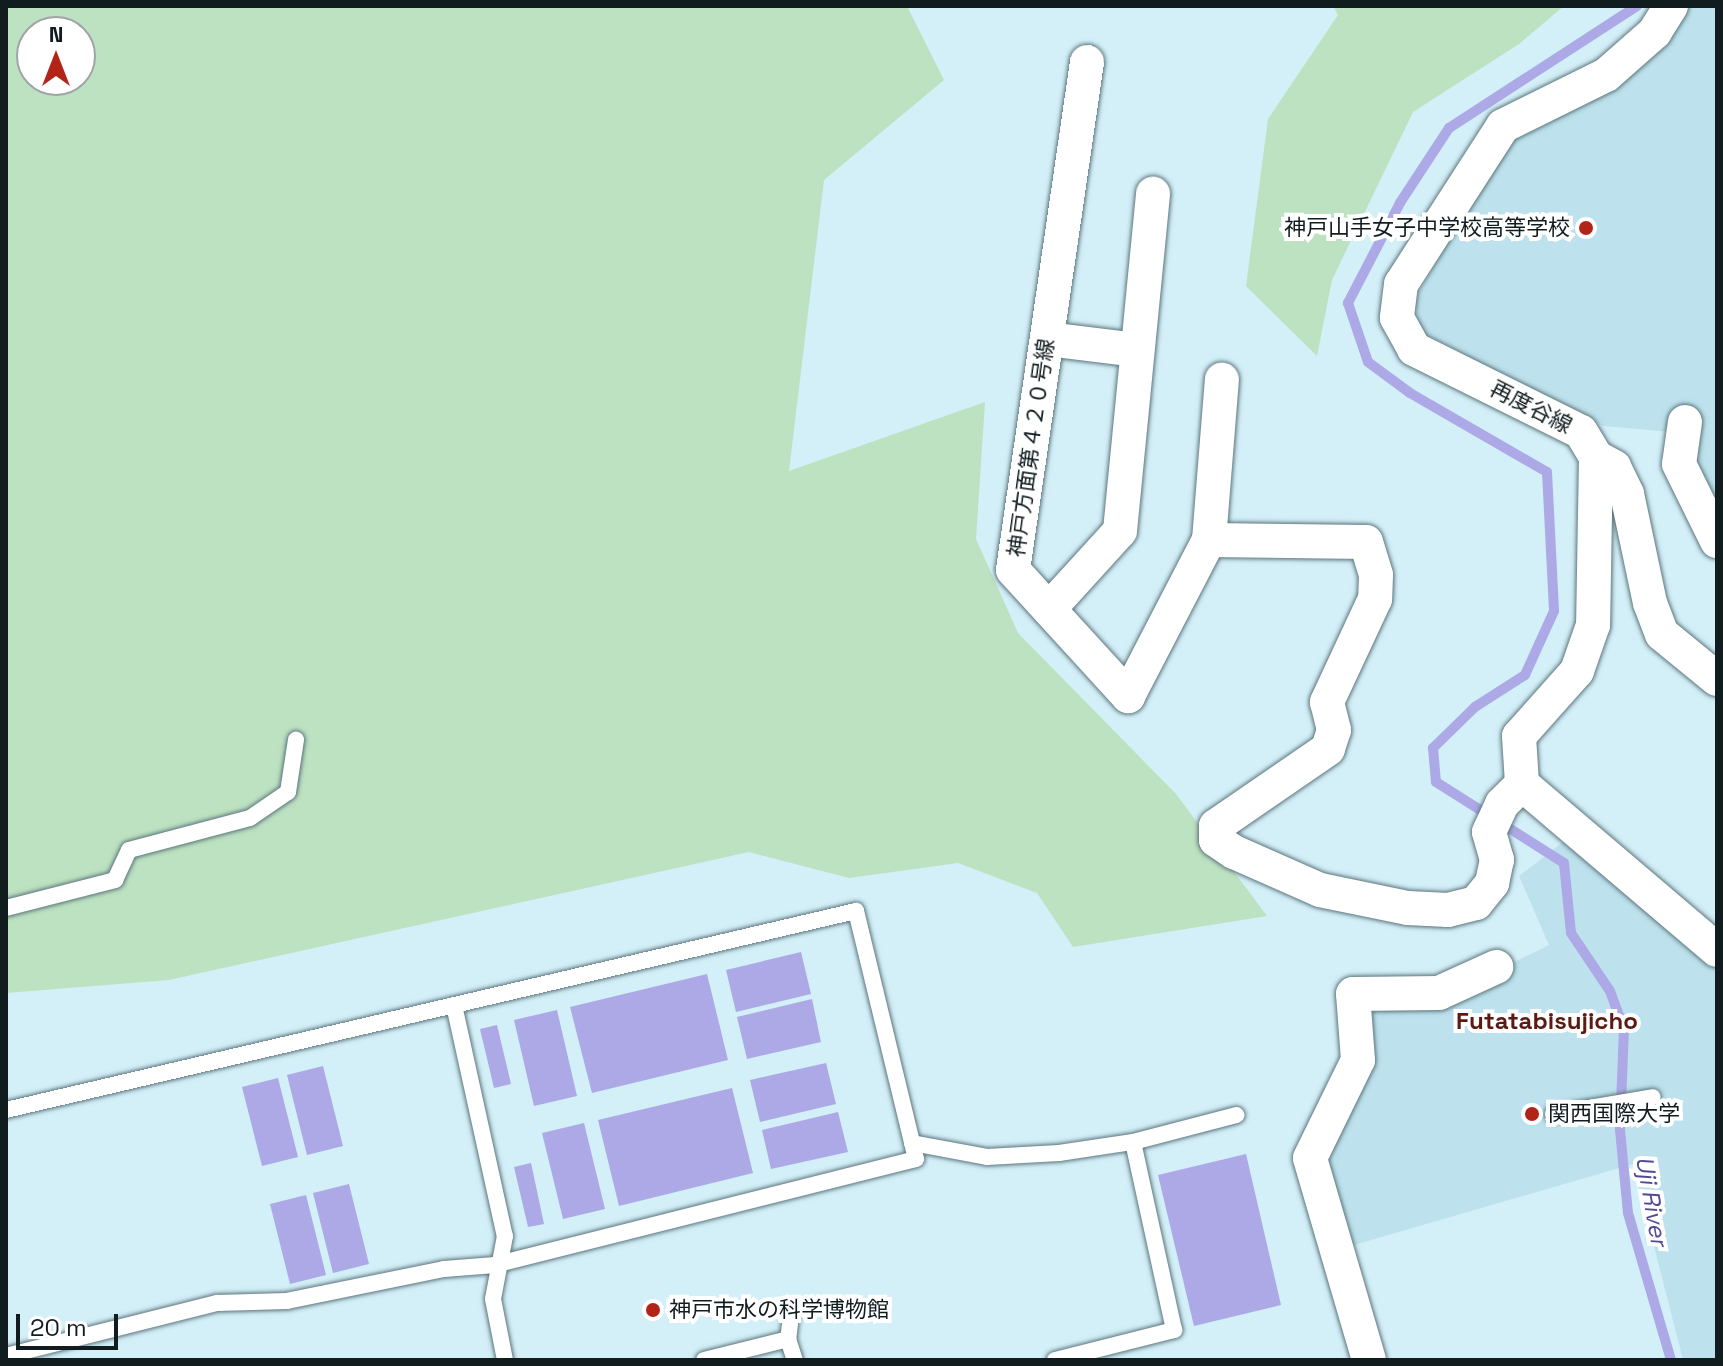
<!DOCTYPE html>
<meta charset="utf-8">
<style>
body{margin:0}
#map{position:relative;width:1723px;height:1366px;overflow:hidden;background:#d3eff8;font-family:"Space Grotesk","Noto Sans JP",sans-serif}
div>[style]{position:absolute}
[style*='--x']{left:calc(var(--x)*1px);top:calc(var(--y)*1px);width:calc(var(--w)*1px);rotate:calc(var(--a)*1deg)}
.built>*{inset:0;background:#bde2ed}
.green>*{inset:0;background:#bde2c1}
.water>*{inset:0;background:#aca9e6}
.stream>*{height:10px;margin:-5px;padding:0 5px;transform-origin:5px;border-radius:5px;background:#aca9e6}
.roads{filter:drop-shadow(0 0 2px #5d767d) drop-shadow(0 0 2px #5d767d)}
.lane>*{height:16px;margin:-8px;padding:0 8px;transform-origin:8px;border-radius:8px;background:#fff}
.street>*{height:34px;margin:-17px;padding:0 17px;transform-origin:17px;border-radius:17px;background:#fff}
.dots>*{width:22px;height:22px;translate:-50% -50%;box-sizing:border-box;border:4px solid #fff;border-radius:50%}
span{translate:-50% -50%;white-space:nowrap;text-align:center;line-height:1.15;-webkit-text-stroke:8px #fff;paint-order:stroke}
.poi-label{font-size:22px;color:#111c1f}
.right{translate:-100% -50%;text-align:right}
.left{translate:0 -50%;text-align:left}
.street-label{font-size:22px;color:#111c1f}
.neighbourhood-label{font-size:24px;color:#5d1a12;font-weight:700}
.water-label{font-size:24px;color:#534a93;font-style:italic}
.frame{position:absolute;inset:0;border:8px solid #111c1f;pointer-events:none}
.north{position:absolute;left:16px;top:16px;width:80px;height:80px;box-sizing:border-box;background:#fff;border:2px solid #a0a4a5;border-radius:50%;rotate:0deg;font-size:22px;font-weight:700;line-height:32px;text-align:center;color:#111c1f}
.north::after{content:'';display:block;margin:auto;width:28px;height:36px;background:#b22418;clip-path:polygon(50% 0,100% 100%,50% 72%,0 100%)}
.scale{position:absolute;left:16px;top:1314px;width:102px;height:36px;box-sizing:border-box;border:4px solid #111c1f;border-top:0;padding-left:10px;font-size:24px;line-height:28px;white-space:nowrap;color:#111c1f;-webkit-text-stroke:6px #fff;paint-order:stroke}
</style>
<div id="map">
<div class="built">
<i style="clip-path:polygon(1687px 6px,1717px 6px,1717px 516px,1692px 466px,1695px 434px,1603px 426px,1420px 331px,1415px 300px,1497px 156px,1526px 128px)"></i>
<i style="clip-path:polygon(1567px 839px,1717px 967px,1717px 1360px,1683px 1360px,1633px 1164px,1347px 1247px,1325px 1159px,1368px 1001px,1439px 999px,1549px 945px,1519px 876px)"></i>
</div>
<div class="green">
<i style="clip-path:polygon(evenodd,6px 6px,907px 6px,944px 80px,824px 180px,789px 471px,985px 402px,976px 539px,1018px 633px,1176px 794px,1267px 916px,1073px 947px,1037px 893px,958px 863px,849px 878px,749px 852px,169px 980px,6px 993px,6px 6px,32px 32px,80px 32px,80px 80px,32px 80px,32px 32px)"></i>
<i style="clip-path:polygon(1333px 6px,1564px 6px,1519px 44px,1413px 112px,1332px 280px,1317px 356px,1246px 286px,1268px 119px,1338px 15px)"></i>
</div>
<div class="water">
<i style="clip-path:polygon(801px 952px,811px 994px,736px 1012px,726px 970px)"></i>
<i style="clip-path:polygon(707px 974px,728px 1060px,592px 1093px,570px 1007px)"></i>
<i style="clip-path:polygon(812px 999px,821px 1042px,747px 1059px,737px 1017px)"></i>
<i style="clip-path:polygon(557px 1010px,577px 1096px,534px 1106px,514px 1020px)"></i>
<i style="clip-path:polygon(497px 1025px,511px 1084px,494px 1088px,480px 1029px)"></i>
<i style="clip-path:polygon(826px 1063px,836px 1104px,760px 1122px,750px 1080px)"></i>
<i style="clip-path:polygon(323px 1066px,343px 1146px,307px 1155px,287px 1075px)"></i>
<i style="clip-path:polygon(278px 1078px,298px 1157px,262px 1166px,242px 1087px)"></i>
<i style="clip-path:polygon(732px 1088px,753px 1173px,619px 1206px,598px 1120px)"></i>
<i style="clip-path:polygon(838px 1112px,848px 1152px,771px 1169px,762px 1130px)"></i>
<i style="clip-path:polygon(584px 1123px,605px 1209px,563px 1219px,542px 1133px)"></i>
<i style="clip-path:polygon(1246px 1154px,1281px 1305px,1194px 1326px,1158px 1175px)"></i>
<i style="clip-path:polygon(531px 1163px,544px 1224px,528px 1227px,514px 1167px)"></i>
<i style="clip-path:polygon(349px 1184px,369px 1264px,333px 1273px,313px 1193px)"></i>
<i style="clip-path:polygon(306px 1195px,326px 1275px,290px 1284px,270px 1204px)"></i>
</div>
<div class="stream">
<i style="--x:1637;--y:6;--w:224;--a:147"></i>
<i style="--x:1449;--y:128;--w:90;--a:123.2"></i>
<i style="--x:1400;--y:203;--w:113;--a:117.5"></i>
<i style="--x:1348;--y:303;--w:62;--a:71.3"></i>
<i style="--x:1368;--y:362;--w:52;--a:36.4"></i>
<i style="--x:1410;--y:393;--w:158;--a:30"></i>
<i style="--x:1547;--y:472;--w:139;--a:87.1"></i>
<i style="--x:1554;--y:611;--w:70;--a:114.4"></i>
<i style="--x:1525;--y:675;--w:59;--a:147.4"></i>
<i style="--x:1475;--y:707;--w:59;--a:135.7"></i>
<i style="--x:1433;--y:748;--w:34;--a:85"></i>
<i style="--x:1436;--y:782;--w:151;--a:32.3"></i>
<i style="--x:1564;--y:863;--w:70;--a:84.3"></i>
<i style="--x:1571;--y:933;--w:70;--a:56.1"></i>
<i style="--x:1610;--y:991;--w:40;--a:69.8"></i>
<i style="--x:1624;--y:1029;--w:101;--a:92.3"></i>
<i style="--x:1620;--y:1130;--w:83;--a:84.5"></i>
<i style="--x:1628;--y:1213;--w:153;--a:73.7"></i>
</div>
<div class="roads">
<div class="lane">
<i style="--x:6;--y:908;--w:113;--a:-14.4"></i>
<i style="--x:115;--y:880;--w:33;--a:-65"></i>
<i style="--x:129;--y:850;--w:125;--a:-14.8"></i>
<i style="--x:250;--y:818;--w:46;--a:-34.4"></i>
<i style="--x:288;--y:792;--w:53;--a:-81.3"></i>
<i style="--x:454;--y:1005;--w:237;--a:77.6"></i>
<i style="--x:505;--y:1236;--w:64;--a:100.8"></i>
<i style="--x:493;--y:1299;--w:62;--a:78.9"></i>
<i style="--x:6;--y:1110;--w:873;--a:-13.18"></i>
<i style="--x:856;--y:911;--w:255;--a:76.4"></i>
<i style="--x:916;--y:1159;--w:434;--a:165.9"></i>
<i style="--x:495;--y:1265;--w:51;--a:175.5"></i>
<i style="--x:444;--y:1269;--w:160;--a:168.5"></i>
<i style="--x:287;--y:1301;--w:70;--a:178.4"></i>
<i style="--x:217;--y:1303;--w:218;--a:165.9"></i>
<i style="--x:1553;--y:1114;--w:101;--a:-9.6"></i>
<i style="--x:912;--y:1143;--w:76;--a:10.6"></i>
<i style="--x:987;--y:1157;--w:72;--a:-3.2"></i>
<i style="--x:1059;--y:1153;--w:75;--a:-8.5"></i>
<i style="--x:1133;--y:1142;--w:107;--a:-14.6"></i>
<i style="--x:791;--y:1316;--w:23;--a:97"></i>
<i style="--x:788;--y:1339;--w:22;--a:72"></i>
<i style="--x:704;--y:1360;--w:87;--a:-14"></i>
<i style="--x:1055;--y:1360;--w:123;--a:-14.1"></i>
<i style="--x:1174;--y:1330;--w:192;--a:-102.3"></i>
</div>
<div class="street">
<i style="--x:1671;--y:6;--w:31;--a:122"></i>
<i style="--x:1655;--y:32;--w:65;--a:138.7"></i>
<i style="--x:1606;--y:75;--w:115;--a:153.7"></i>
<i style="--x:1503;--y:126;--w:188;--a:122.8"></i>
<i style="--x:1401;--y:284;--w:34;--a:97"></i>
<i style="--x:1397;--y:318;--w:35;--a:61"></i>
<i style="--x:1414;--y:349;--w:186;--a:26.4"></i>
<i style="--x:1581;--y:432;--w:29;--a:59"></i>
<i style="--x:1596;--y:457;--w:168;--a:91"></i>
<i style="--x:1593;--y:625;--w:49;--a:109.2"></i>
<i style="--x:1577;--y:671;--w:87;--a:131.7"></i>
<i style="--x:1519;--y:736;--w:48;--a:86.4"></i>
<i style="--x:1522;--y:784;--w:256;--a:40.4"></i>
<i style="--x:1087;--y:62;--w:513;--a:98.29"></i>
<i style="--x:1013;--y:570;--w:171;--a:47.6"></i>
<i style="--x:1128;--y:696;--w:176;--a:-62.6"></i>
<i style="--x:1209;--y:540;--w:157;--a:0.7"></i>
<i style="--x:1366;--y:542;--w:34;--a:73"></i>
<i style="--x:1376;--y:575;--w:24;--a:92"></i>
<i style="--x:1375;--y:599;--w:114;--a:115"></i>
<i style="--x:1327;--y:702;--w:29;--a:76"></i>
<i style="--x:1334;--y:730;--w:20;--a:108"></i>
<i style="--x:1328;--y:749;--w:136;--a:145.5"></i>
<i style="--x:1216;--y:826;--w:14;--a:90"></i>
<i style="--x:1216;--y:840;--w:22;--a:34"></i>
<i style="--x:1234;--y:852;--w:94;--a:23.8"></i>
<i style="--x:1320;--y:890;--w:90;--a:11.6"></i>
<i style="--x:1408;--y:908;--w:40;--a:2.9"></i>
<i style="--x:1448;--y:910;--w:29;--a:-14"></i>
<i style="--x:1476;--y:903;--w:26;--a:-51"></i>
<i style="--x:1492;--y:883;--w:24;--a:-78"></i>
<i style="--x:1497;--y:860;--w:29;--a:-106"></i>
<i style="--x:1489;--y:832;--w:31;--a:-65"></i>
<i style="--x:1502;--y:804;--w:28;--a:-45"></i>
<i style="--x:1047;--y:339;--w:91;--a:7"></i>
<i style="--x:1685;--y:422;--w:42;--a:98.1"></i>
<i style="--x:1679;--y:464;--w:86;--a:63.7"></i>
<i style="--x:1596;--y:457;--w:21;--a:29"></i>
<i style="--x:1614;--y:467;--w:30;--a:64"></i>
<i style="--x:1627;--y:494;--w:111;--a:78.1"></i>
<i style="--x:1650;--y:603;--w:33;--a:69"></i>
<i style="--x:1662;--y:634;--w:71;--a:39.3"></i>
<i style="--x:1209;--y:540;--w:161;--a:-85.4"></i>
<i style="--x:1049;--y:609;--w:105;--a:-47.7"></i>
<i style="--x:1120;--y:531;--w:339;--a:-84.4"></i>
<i style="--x:1369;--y:1360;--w:210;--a:-106.3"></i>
<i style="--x:1310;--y:1158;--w:109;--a:-63.9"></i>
<i style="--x:1358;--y:1060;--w:66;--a:-94.3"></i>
<i style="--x:1353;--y:994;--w:86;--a:-0.7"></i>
<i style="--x:1439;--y:993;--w:63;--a:-24.5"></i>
</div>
</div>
<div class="dots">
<i style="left:1586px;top:228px;background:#b22418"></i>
<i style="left:1532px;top:1114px;background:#b22418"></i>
<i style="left:653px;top:1310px;background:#b22418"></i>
</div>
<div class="poi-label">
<span class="right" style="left:1570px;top:228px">神戸山手女子中学校高等学校</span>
<span class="left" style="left:1548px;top:1114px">関西国際大学</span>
<span class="left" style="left:669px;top:1310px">神戸市水の科学博物館</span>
</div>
<div class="street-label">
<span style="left:1531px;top:407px;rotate:27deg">再度谷線</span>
<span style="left:1031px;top:448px;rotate:-82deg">神戸方面第４２０号線</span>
</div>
<div class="neighbourhood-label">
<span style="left:1547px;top:1021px">Futatabisujicho</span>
</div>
<div class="water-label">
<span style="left:1652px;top:1201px;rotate:80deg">Uji River</span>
</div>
<div class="frame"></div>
<div class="north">N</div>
<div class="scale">20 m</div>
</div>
